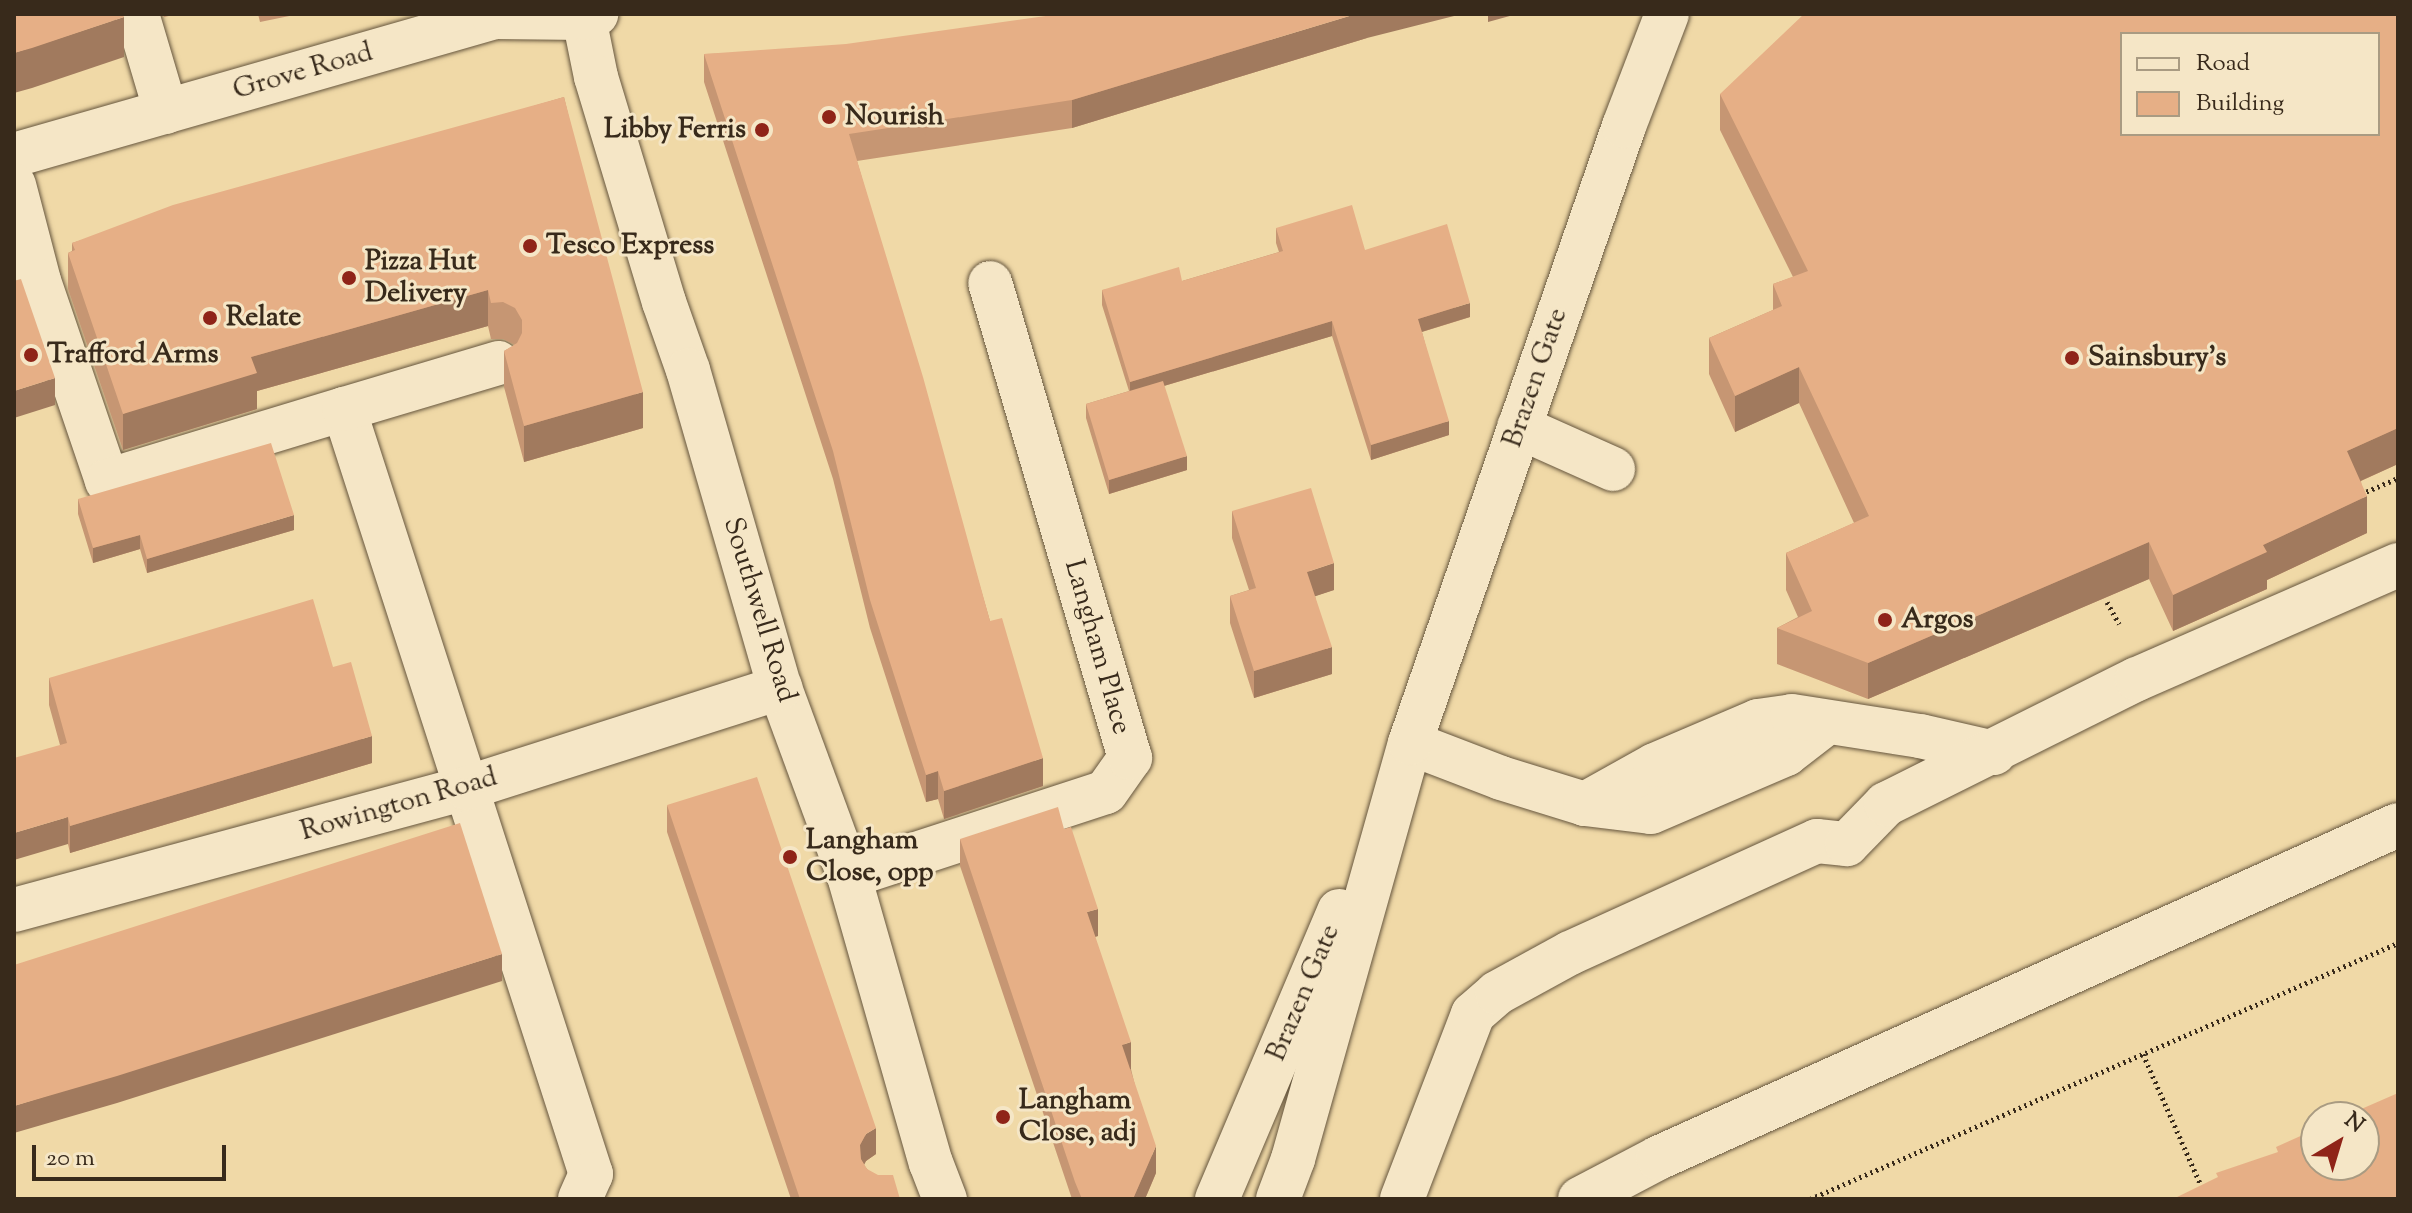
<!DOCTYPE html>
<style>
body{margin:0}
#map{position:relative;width:2412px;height:1213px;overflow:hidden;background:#f0d9a7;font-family:"Sorts Mill Goudy",serif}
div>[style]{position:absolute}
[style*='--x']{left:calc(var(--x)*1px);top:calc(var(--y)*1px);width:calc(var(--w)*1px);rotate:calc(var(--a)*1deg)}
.path>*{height:5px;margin-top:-2.5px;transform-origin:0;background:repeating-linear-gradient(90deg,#382a1b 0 2px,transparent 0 6px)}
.roads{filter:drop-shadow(0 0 2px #66563e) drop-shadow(0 0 2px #66563e)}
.minor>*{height:44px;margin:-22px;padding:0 22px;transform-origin:22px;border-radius:22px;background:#f5e6c6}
.wall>*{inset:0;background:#c69673}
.shaded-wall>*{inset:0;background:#a17a5e}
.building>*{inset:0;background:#e6af86}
.dots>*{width:22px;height:22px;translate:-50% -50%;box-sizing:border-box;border:4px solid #f5e6c6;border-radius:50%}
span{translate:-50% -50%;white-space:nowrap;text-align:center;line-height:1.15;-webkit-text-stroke:6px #f5e6c6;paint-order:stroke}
.street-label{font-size:28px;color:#382a1b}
.poi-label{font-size:28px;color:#382a1b;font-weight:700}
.left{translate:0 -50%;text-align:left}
.right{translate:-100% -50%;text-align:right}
.frame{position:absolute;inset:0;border:16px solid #382a1b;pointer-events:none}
.legend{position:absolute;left:2120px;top:32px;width:260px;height:104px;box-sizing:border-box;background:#f5e6c6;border:2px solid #a99b82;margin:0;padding:10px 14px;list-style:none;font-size:24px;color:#382a1b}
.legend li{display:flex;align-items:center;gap:16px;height:40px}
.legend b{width:40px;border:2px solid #a99b82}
.north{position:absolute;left:2300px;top:1101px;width:80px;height:80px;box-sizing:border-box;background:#f5e6c6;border:2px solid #a99b82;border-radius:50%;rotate:38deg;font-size:22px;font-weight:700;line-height:32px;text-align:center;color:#382a1b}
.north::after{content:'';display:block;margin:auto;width:28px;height:36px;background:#8f2418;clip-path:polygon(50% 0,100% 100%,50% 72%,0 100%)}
.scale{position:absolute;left:32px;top:1145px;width:194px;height:36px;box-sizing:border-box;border:4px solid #382a1b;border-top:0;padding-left:10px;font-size:24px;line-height:28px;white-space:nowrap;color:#382a1b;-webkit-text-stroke:6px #f5e6c6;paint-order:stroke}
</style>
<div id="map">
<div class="path">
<i style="--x:2361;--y:494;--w:40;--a:-23.4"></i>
<i style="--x:2107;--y:602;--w:25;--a:61"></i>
<i style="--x:2143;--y:1054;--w:158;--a:66.2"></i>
<i style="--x:1810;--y:1199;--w:641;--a:-23.53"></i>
</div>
<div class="roads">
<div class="minor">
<i style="--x:137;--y:14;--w:102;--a:73.5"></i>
<i style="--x:584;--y:18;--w:60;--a:78.5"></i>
<i style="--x:596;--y:77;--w:235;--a:73.2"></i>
<i style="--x:664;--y:302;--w:72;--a:70.6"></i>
<i style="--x:688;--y:370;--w:331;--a:73.9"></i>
<i style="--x:780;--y:688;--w:200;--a:69.8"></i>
<i style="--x:849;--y:876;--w:298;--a:74.1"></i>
<i style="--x:931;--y:1163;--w:39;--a:69"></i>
<i style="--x:14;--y:155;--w:499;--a:-16"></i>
<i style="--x:494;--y:17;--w:90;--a:0.6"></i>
<i style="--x:584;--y:18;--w:13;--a:-18"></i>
<i style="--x:14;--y:185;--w:99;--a:75.4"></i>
<i style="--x:39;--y:281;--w:211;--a:71.2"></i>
<i style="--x:107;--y:481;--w:248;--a:-16.9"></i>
<i style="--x:344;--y:409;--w:804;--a:72.11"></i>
<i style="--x:591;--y:1174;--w:27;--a:114"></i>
<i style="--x:344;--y:409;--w:161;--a:-16.6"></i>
<i style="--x:1519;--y:427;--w:103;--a:24.1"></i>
<i style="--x:1410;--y:743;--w:97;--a:21"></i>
<i style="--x:1501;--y:778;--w:88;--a:17.2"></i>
<i style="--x:1585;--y:804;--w:66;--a:6.9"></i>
<i style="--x:1651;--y:812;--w:147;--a:-23.2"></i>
<i style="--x:1786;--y:754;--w:49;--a:-37.6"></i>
<i style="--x:1585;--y:804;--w:80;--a:-29.1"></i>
<i style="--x:1655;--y:765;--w:112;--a:-23.1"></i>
<i style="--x:1758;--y:721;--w:34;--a:-8"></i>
<i style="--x:1792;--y:716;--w:130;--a:8.9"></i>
<i style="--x:1920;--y:736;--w:76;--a:12.9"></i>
<i style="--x:849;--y:876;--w:270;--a:-18.1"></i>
<i style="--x:1106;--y:792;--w:42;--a:-54.8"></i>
<i style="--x:1130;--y:758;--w:495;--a:-106.4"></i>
<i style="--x:14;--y:910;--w:468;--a:-15.1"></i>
<i style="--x:466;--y:788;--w:330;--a:-17.7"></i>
<i style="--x:1217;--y:1199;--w:313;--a:-67"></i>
<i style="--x:1278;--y:1199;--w:43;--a:-69.4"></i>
<i style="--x:1293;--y:1159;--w:432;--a:-74.3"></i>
<i style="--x:1410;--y:743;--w:653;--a:-70.87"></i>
<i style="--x:1624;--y:126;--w:120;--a:-69"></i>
<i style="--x:1402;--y:1199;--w:198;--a:-69"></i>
<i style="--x:1473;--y:1014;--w:32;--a:-41"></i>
<i style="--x:1497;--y:993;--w:83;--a:-28.7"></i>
<i style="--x:1570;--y:953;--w:271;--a:-24.4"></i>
<i style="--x:1817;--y:841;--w:30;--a:6"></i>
<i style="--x:1847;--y:844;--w:56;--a:-45.7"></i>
<i style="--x:1886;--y:804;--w:280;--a:-26.5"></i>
<i style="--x:2137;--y:679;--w:285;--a:-23.6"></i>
<i style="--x:1580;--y:1199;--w:88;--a:-27.7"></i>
<i style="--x:1658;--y:1158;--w:811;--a:-24.23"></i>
</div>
</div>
<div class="wall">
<i style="clip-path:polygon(163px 14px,178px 14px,164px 17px)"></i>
<i style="clip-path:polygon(258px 14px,299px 14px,260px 22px)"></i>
<i style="clip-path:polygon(2398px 14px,2398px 464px,2361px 481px,2367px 533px,2267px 580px,2267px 589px,2173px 631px,2149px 579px,1868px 699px,1777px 664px,1777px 628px,1798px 617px,1786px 590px,1786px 553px,1854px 523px,1799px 403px,1735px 432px,1709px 374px,1709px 338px,1773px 310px,1773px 284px,1793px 277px,1720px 130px,1720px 94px)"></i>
<i style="clip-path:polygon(1367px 38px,1072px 128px,857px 161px,990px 621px,1043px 786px,944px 819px,938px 799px,926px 802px,870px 628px,833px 479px,704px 82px,704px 54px)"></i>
<i style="clip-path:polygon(564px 97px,643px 428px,524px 462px,504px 387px,504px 351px,515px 345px,503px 339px,491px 339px,488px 326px,257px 391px,257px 409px,123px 450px,68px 289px,68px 253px,72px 251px,72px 243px)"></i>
<i style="clip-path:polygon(1276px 228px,1365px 250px,1470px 317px,1422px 332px,1449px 435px,1371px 460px,1332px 336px,1164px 386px,1187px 470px,1109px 494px,1086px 418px,1086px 404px,1129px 391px,1102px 305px,1102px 290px,1182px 281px,1279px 252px,1276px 243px)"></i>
<i style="clip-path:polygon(78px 499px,294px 530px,147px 573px,140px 549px,93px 563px,78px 514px)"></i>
<i style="clip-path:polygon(1232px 511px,1334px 590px,1315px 596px,1332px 674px,1254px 698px,1230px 623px,1230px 596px,1249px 590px,1232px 538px)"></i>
<i style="clip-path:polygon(333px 667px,372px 763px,70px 853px,68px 844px,60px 745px,49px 705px,49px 678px)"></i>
<i style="clip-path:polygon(667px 805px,876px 1154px,866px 1161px,864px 1165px,867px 1169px,900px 1199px,791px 1199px,667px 832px)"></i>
<i style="clip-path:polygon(960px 839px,1098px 936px,1095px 937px,1131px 1069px,1156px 1173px,1145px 1199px,1072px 1199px,960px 866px)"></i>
</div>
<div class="shaded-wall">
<i style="clip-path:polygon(1356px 14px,1462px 14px,1367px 38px,1072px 128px,1072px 100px)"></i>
<i style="clip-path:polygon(1488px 14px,1517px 14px,1488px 22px)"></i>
<i style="clip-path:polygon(124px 17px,124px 57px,32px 88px,14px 93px,14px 53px)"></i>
<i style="clip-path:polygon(488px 290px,488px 326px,257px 391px,257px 409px,123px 450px,123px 414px,251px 357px)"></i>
<i style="clip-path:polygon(1470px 303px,1470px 317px,1418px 333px,1418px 319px)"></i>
<i style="clip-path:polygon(1332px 321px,1332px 336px,1130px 396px,1130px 382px)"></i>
<i style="clip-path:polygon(1799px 367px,1799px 403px,1735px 432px,1735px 396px)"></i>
<i style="clip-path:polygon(55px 378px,55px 405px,14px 418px,14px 391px)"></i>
<i style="clip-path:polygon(643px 392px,643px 428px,524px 462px,524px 426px)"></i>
<i style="clip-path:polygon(1449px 421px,1449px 435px,1371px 460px,1371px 445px)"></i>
<i style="clip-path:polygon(2398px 428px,2398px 464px,2347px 487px,2347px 451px)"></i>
<i style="clip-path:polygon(1187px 456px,1187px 470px,1109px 494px,1109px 480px)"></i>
<i style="clip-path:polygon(2367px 496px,2367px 533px,2267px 580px,2267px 589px,2173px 631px,2173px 595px,2263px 545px)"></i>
<i style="clip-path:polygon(294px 515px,294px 530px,147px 573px,147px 559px)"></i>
<i style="clip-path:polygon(140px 535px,140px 549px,93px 563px,93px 548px)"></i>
<i style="clip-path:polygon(2149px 542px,2149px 579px,1868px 699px,1868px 663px)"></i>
<i style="clip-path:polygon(1334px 563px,1334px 590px,1307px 599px,1307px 572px)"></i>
<i style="clip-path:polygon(1332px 647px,1332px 674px,1254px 698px,1254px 671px)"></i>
<i style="clip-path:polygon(372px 736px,372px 763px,70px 853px,70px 826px)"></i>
<i style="clip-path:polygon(1043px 758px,1043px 786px,944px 819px,944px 791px)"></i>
<i style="clip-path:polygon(938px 771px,938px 799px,926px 802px,926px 775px)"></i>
<i style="clip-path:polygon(68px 817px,68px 844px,14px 860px,14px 833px)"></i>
<i style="clip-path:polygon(1098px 909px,1098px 936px,1087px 939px,1087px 912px)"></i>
<i style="clip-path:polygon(502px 954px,502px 981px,117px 1103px,14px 1133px,14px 1106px)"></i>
<i style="clip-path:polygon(1131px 1042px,1131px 1069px,1122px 1072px,1122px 1045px)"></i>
<i style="clip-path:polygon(876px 1128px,876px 1154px,866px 1161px,860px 1172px,860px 1145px,866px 1134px)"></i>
<i style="clip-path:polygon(1156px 1146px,1156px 1173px,1145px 1199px,1133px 1199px)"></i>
</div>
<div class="building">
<i style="clip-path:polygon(14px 14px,123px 14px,124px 17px,32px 48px,14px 53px)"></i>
<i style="clip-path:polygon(1060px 14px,1356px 14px,1072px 100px,849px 134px,923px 377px,990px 621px,1002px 618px,1043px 758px,944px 791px,938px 771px,926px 775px,870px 600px,833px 451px,704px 54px,846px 44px)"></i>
<i style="clip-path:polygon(evenodd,1804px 14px,2398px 14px,2398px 428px,2347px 451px,2367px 496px,2263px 545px,2267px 552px,2173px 595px,2149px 542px,1868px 663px,1777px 628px,1812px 611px,1786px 553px,1869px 516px,1799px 367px,1735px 396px,1709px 338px,1782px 306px,1773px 284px,1808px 271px,1720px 94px,1804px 14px,2122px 34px,2378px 34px,2378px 134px,2122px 134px,2122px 34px)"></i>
<i style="clip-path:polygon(564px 97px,643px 392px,524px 426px,504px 351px,517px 343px,522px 333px,522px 320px,515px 308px,503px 302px,491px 303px,488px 290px,251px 357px,257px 373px,123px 414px,68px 253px,75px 250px,72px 243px,173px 205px)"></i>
<i style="clip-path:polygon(1352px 205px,1365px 250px,1447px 224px,1470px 303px,1418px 319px,1449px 421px,1371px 445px,1332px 321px,1130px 382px,1102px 290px,1179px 267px,1182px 281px,1283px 251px,1276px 228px)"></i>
<i style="clip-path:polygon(21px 279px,55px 378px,14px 391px,14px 281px)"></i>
<i style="clip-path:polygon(1163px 381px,1187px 456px,1109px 480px,1086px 404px)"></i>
<i style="clip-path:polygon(271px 443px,294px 515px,147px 559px,140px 535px,93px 548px,78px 499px)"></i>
<i style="clip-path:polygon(1311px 488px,1334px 563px,1307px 572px,1332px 647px,1254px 671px,1230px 596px,1256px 588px,1232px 511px)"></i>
<i style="clip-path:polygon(313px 599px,333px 667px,351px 662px,372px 736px,70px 826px,68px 817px,14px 833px,14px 758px,67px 743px,49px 678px)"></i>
<i style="clip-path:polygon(757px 777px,876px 1128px,866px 1134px,860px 1145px,861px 1159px,867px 1169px,878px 1175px,893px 1175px,900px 1199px,800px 1199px,667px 805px)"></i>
<i style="clip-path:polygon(1058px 807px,1064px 829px,1071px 827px,1098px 909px,1087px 912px,1131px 1042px,1122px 1045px,1156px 1146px,1133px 1199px,1082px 1199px,1075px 1182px,960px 839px)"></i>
<i style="clip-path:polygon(460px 823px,502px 954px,117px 1076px,14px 1106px,14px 965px)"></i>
<i style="clip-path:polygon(2398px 1093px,2398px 1199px,2173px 1199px,2218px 1177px,2216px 1173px,2278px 1152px,2276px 1147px,2316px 1129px,2316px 1165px,2364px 1165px,2364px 1117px,2343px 1117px)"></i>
</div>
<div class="dots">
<i style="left:829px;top:117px;background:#8f2418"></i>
<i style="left:762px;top:130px;background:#8f2418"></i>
<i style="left:530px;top:246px;background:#8f2418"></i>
<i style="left:349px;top:278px;background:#8f2418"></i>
<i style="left:210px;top:318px;background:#8f2418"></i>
<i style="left:31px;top:355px;background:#8f2418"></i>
<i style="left:2072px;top:358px;background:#8f2418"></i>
<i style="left:1885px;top:620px;background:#8f2418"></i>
<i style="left:790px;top:857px;background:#8f2418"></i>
<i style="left:1003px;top:1117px;background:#8f2418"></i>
</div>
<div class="street-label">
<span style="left:303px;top:72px;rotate:-16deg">Grove Road</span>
<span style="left:1536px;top:378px;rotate:-71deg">Brazen Gate</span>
<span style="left:759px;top:610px;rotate:73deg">Southwell Road</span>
<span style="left:1097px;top:647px;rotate:74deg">Langham Place</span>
<span style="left:399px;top:805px;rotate:-16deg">Rowington Road</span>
<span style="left:1304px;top:993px;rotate:-67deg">Brazen Gate</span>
</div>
<div class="poi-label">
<span class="left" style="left:845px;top:117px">Nourish</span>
<span class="right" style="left:746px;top:130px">Libby Ferris</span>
<span class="left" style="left:546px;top:246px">Tesco Express</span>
<span class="left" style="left:365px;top:278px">Pizza Hut<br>Delivery</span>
<span class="left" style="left:226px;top:318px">Relate</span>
<span class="left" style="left:47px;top:355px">Trafford Arms</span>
<span class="left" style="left:2088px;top:358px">Sainsbury's</span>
<span class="left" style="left:1901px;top:620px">Argos</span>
<span class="left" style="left:806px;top:857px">Langham<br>Close, opp</span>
<span class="left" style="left:1019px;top:1117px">Langham<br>Close, adj</span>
</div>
<div class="frame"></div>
<ul class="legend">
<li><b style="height:10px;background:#f5e6c6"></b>Road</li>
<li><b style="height:22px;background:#e6af86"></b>Building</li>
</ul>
<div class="north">N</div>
<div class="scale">20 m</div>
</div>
